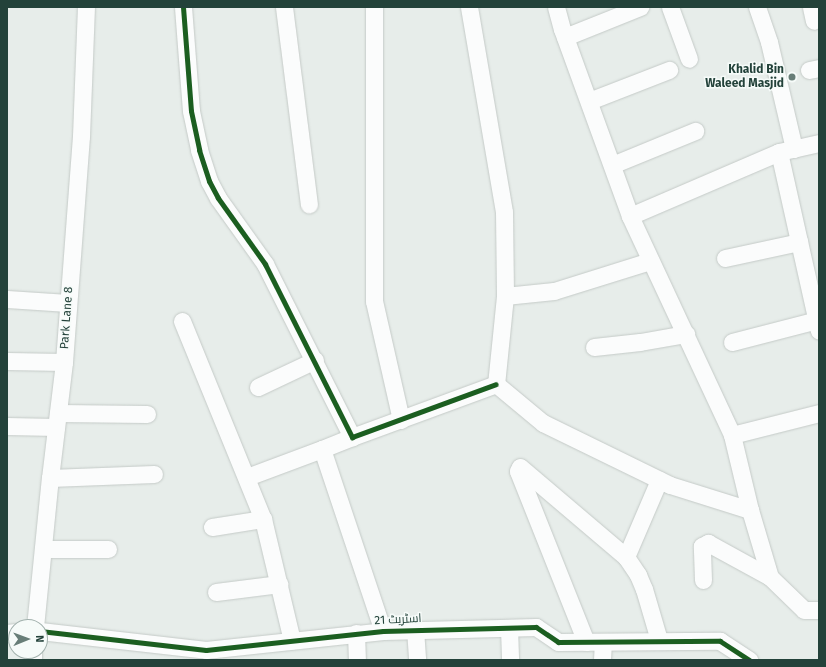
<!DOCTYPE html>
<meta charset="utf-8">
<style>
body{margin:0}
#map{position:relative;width:826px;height:667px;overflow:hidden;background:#e7edea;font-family:"Fira Sans",Cairo,sans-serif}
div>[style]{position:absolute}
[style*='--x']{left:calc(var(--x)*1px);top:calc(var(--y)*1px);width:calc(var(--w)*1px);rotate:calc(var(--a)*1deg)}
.roads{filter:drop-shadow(0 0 1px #c4cac7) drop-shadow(0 0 1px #c4cac7)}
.minor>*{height:17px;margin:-8.5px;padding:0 8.5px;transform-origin:8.5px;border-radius:8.5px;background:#fbfcfc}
.cycleway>*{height:5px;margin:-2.5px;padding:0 2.5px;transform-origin:2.5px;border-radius:2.5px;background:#1b5e20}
.dots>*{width:11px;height:11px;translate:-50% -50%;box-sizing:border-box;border:2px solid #f6fbf9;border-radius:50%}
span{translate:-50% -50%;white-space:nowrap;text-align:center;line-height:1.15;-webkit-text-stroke:3px #f6fbf9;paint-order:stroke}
.poi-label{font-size:12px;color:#23423a;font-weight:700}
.right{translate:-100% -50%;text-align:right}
.street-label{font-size:12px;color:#23423a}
.frame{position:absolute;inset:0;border:8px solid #23423a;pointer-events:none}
.north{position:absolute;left:8px;top:619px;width:40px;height:40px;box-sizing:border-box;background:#f6fbf9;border:1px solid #a2b1ad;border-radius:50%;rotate:89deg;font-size:11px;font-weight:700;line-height:16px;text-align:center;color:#23423a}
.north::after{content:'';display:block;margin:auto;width:14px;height:18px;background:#687e78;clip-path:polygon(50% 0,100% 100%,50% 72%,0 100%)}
</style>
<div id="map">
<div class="roads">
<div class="minor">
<i style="--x:183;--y:7;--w:104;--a:85.6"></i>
<i style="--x:191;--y:111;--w:40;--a:78"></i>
<i style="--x:199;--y:150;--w:33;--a:72"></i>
<i style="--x:209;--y:181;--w:19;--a:62"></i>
<i style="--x:218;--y:198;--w:81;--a:54.5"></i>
<i style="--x:265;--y:264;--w:194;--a:63.3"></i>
<i style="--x:352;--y:437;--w:153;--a:-20.2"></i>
<i style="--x:284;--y:7;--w:199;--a:82.8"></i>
<i style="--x:374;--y:7;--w:294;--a:90"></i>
<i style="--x:374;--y:301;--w:122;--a:77.2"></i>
<i style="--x:469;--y:7;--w:208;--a:80.3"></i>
<i style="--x:504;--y:212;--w:84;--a:89.3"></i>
<i style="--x:505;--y:296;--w:88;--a:95.8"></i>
<i style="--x:556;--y:7;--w:23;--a:75"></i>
<i style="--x:562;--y:29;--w:199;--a:70"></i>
<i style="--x:630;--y:216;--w:242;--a:65"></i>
<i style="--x:732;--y:435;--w:77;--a:76.5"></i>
<i style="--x:750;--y:510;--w:70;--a:73.4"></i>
<i style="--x:670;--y:7;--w:55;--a:69.9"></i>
<i style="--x:757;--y:7;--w:37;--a:71"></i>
<i style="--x:769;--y:42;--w:110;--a:76.8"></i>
<i style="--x:811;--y:7;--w:14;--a:78"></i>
<i style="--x:565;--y:37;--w:81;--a:-21.8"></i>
<i style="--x:809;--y:70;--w:10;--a:-11"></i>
<i style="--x:589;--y:101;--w:86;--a:-21.2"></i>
<i style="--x:779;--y:152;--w:183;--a:77.4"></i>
<i style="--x:612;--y:165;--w:90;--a:-22.3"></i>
<i style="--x:630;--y:216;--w:162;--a:-23.2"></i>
<i style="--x:779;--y:152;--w:41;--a:-12.7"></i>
<i style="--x:725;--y:258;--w:76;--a:-12.2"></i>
<i style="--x:505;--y:296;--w:49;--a:-5.8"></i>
<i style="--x:554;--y:291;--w:101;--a:-17.4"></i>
<i style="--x:7;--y:299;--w:61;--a:3.8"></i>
<i style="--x:182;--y:321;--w:214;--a:67.8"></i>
<i style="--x:263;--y:519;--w:125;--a:76.6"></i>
<i style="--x:732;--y:342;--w:88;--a:-14.5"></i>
<i style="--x:594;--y:347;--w:46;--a:-6.2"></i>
<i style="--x:640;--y:342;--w:47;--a:-9.9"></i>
<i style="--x:7;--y:361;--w:57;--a:1"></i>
<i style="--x:496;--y:384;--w:61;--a:39.7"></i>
<i style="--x:543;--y:423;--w:141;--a:26"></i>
<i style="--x:670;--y:485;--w:84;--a:17.4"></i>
<i style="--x:258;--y:387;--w:63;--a:-25.3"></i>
<i style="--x:58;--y:413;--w:89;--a:0.6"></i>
<i style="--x:7;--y:426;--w:49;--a:1.2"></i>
<i style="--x:732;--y:435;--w:90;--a:-14.2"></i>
<i style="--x:352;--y:437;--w:32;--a:158"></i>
<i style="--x:322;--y:449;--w:192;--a:71.5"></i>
<i style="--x:247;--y:477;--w:80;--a:-20.5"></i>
<i style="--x:50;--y:478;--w:104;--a:-2.2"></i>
<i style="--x:212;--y:527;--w:52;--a:-8.9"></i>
<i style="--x:43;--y:549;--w:65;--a:0"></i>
<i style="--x:626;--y:557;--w:84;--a:-66.8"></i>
<i style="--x:703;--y:580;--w:34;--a:-92"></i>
<i style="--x:702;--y:546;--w:7;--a:-27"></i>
<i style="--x:708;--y:543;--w:71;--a:28.7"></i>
<i style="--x:770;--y:577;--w:47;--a:44.1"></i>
<i style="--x:804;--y:610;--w:15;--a:0"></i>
<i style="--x:216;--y:592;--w:64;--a:-7.2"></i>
<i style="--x:35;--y:627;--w:150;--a:-84.3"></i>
<i style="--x:50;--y:478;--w:117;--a:-83.1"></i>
<i style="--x:64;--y:362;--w:227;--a:-85.7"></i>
<i style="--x:81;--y:136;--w:129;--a:-87.8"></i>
<i style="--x:509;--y:628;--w:32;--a:88"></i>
<i style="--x:415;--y:629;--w:31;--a:86"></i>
<i style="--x:40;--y:631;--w:167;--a:6.5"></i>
<i style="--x:206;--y:650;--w:178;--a:-6.1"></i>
<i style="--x:383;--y:631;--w:153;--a:-1.5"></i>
<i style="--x:536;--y:627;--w:27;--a:34"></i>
<i style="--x:558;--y:642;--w:162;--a:-0.4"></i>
<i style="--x:720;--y:641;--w:35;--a:33"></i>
<i style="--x:7;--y:633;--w:9;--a:-6"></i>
<i style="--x:356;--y:633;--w:27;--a:88"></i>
<i style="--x:586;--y:642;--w:184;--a:-111.7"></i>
<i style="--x:518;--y:471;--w:4;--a:-63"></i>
<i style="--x:520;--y:467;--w:139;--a:40.3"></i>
<i style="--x:626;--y:557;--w:22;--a:56"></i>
<i style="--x:638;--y:575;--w:15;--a:67"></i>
<i style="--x:644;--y:589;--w:53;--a:73.6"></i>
<i style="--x:33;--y:660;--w:9;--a:-90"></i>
<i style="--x:602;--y:660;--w:18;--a:-87"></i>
</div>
</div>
<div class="cycleway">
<i style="--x:183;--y:7;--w:104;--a:85.6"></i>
<i style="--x:191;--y:111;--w:40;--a:78"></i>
<i style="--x:199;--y:150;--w:33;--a:72"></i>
<i style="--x:209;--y:181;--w:19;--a:62"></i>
<i style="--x:218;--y:198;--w:81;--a:54.5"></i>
<i style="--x:265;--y:264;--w:194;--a:63.3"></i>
<i style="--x:352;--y:437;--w:153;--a:-20.2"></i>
<i style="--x:40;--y:631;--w:167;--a:6.5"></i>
<i style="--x:206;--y:650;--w:178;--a:-6.1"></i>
<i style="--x:383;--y:631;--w:153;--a:-1.5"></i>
<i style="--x:536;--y:627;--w:27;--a:34"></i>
<i style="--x:558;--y:642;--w:162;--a:-0.4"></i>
<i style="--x:720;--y:641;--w:35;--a:33"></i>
</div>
<div class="dots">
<i style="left:792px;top:77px;background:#687e78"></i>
</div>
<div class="poi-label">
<span class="right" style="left:784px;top:77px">Khalid Bin<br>Waleed Masjid</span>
</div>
<div class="street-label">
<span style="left:67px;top:318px;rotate:-86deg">Park Lane 8</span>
<span style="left:398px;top:620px;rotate:-3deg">اسٹریٹ 21</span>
</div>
<div class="frame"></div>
<div class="north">N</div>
</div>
